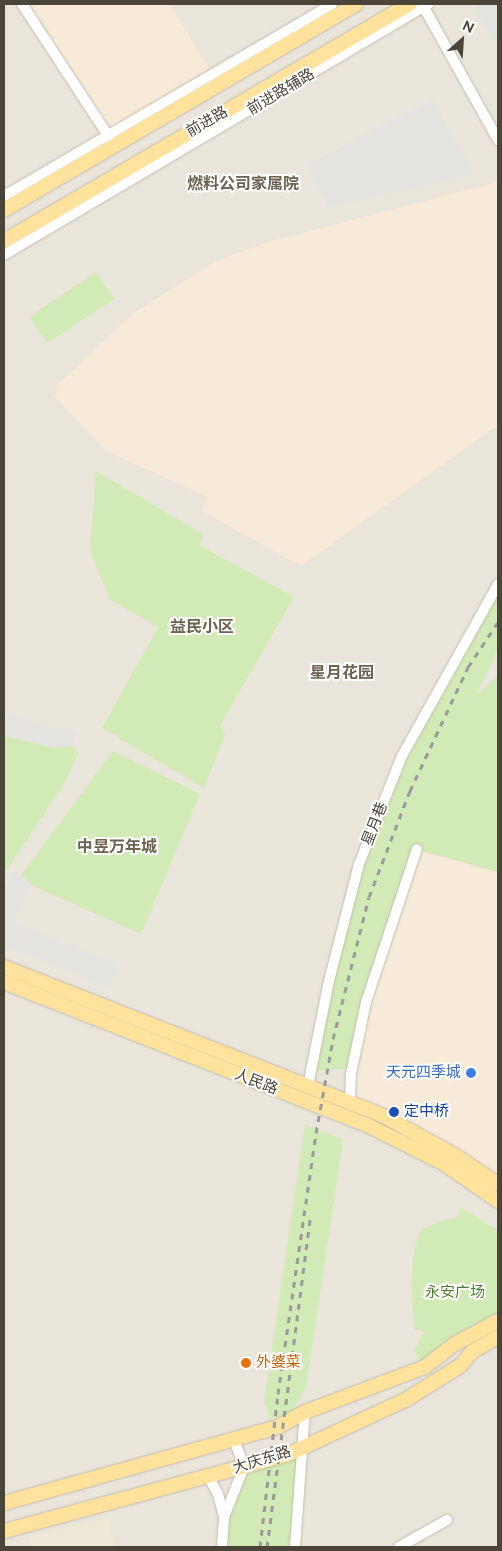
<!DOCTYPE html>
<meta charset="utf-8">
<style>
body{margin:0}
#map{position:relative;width:502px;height:1551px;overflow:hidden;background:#f6f3ec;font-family:Raleway,"Noto Sans SC",sans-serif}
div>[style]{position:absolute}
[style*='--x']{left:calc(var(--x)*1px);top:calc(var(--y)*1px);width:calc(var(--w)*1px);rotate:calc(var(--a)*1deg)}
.residential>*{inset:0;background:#eae5da}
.commercial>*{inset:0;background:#f7ead8}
.education>*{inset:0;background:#efe8d6}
.green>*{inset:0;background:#d2eab5}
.parking>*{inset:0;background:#e5e3e0}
.roads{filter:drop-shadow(0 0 1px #c2bbae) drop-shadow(0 0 1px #c2bbae)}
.minor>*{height:10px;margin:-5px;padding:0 5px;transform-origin:5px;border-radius:5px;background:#fff}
.major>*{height:14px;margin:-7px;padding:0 7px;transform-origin:7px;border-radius:7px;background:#ffe39c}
.rail>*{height:3px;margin-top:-1.5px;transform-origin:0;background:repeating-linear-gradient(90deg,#9a9a9a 0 6px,transparent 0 12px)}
.dots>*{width:14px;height:14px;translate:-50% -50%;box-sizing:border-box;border:2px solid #fff;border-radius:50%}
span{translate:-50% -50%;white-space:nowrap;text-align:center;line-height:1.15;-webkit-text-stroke:4px #fff;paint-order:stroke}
.street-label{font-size:15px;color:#4b4439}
.shop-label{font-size:15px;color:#366cbe}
.right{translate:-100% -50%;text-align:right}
.transit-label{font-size:15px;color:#164399}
.left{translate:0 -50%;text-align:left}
.park-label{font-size:15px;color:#4a7f2a}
.food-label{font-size:15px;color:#c56008}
.neighbourhood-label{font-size:16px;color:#6e6250;font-weight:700}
.frame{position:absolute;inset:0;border:5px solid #4b4439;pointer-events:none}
.north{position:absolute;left:437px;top:15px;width:50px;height:50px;-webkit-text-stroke:4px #fff;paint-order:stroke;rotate:26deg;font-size:14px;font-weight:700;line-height:20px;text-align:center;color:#4b4439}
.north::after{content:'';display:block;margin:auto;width:18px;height:22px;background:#4b4439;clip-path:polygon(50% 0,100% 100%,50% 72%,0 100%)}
</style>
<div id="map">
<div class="residential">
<i style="clip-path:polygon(4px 4px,498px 4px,498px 1547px,4px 1547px)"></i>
</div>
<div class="commercial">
<i style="clip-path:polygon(28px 4px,170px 4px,209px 69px,109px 129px)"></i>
<i style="clip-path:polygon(498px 182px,498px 425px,301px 566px,202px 511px,208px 497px,106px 451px,55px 397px,57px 385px,134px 313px,216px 261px,268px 242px)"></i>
<i style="clip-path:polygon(417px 849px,498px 872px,498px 1184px,350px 1102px,366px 1002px)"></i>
</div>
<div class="education">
<i style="clip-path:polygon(108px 1518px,115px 1547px,31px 1547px,29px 1536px)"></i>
</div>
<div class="green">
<i style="clip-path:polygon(96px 272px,114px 299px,47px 343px,29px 317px)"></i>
<i style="clip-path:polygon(96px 471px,204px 535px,199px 545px,294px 597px,220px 725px,225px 735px,204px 788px,102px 728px,158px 627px,110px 600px,90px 551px)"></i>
<i style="clip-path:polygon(498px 592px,498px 649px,476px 695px,498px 675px,498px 872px,417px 850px,366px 1002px,352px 1068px,312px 1071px,359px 864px,402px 756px)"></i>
<i style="clip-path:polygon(4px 736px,55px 748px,73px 746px,78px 753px,65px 782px,4px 874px)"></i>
<i style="clip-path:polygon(113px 751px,200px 794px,141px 934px,31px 885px,21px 875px)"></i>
<i style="clip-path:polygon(305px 1124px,343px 1140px,306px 1387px,291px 1413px,270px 1419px,264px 1403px)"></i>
<i style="clip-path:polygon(462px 1208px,498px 1231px,498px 1321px,425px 1367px,414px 1351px,424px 1331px,414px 1329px,411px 1281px,414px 1250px,420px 1231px,440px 1221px,456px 1218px)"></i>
<i style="clip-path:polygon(302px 1446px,295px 1547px,222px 1547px,224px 1517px,244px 1467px)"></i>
</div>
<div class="parking">
<i style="clip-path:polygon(479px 4px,498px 4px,498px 38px,494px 40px,473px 8px)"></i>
<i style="clip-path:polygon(432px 99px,474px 173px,328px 208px,305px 166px)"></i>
<i style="clip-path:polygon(4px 713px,43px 726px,76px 731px,73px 746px,55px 748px,4px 736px)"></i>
<i style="clip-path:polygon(16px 870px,31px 885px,13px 922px,119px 965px,109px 987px,4px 945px,4px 887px)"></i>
</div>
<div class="roads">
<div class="minor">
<i style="--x:22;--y:4;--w:163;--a:56.8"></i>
<i style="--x:422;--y:4;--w:156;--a:60.8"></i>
<i style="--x:4;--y:196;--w:380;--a:-30.3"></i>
<i style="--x:4;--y:255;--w:493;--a:-30.6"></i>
<i style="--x:308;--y:1086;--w:107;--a:-78.7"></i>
<i style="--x:329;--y:981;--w:121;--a:-75.6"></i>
<i style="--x:359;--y:864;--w:116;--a:-68.3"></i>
<i style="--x:402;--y:756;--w:197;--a:-60.8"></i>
<i style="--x:350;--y:1102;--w:28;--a:-88"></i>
<i style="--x:351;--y:1074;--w:74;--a:-78.2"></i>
<i style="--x:366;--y:1002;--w:161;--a:-71.6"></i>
<i style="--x:208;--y:1476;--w:21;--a:61"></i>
<i style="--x:218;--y:1494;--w:24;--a:75"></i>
<i style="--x:222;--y:1547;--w:30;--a:-86"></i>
<i style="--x:224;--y:1517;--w:54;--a:-68.2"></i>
<i style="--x:244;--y:1467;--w:30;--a:-110"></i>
<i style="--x:295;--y:1547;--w:135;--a:-85.8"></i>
<i style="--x:399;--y:1547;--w:55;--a:-29.4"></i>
</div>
<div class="major">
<i style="--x:4;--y:210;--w:408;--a:-30.3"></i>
<i style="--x:4;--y:241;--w:470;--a:-30.3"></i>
<i style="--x:4;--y:967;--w:406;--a:21.4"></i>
<i style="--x:382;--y:1115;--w:85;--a:29"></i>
<i style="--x:456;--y:1156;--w:50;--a:33.7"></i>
<i style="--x:4;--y:982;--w:392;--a:21.5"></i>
<i style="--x:369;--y:1126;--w:83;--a:26.6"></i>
<i style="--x:443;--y:1163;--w:67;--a:34.6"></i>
<i style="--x:4;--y:1503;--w:284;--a:-15.5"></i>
<i style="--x:278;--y:1427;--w:31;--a:-29"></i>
<i style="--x:305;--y:1412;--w:128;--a:-20.6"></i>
<i style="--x:425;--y:1367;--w:36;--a:-38"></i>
<i style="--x:453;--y:1345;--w:51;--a:-28.1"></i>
<i style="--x:4;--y:1531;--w:295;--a:-15.1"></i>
<i style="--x:289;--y:1454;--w:130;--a:-25"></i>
<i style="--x:407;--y:1399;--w:62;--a:-31.9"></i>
<i style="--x:460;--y:1366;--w:20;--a:-49"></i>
<i style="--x:473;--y:1351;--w:29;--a:-29"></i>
</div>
</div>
<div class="rail">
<i style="--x:260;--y:1547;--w:154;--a:-83.3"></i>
<i style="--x:278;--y:1394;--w:264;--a:-81.7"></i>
<i style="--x:316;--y:1133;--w:96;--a:-79.7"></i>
<i style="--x:333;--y:1039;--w:146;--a:-75.8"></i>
<i style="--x:369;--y:897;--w:114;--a:-68.9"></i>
<i style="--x:410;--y:791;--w:137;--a:-64.9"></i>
<i style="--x:468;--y:667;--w:54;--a:-56.3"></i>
<i style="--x:267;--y:1547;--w:335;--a:-82.5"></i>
</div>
<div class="dots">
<i style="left:471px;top:1073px;background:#3f7fe0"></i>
<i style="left:394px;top:1112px;background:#1a4fb4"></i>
<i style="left:246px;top:1363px;background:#e8710a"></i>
</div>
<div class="street-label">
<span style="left:281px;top:92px;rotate:-31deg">前进路辅路</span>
<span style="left:207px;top:122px;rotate:-30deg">前进路</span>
<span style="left:375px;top:824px;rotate:-69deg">星月巷</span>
<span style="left:256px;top:1082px;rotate:21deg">人民路</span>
<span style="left:262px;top:1460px;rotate:-17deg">大庆东路</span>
</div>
<div class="shop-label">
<span class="right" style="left:461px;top:1073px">天元四季城</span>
</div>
<div class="transit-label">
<span class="left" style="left:404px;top:1112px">定中桥</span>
</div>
<div class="park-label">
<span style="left:455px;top:1293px">永安广场</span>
</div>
<div class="food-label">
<span class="left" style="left:256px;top:1363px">外婆菜</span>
</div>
<div class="neighbourhood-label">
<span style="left:243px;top:184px">燃料公司家属院</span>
<span style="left:202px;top:627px">益民小区</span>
<span style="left:342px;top:673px">星月花园</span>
<span style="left:117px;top:847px">中昱万年城</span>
</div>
<div class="frame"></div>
<div class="north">N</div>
</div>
